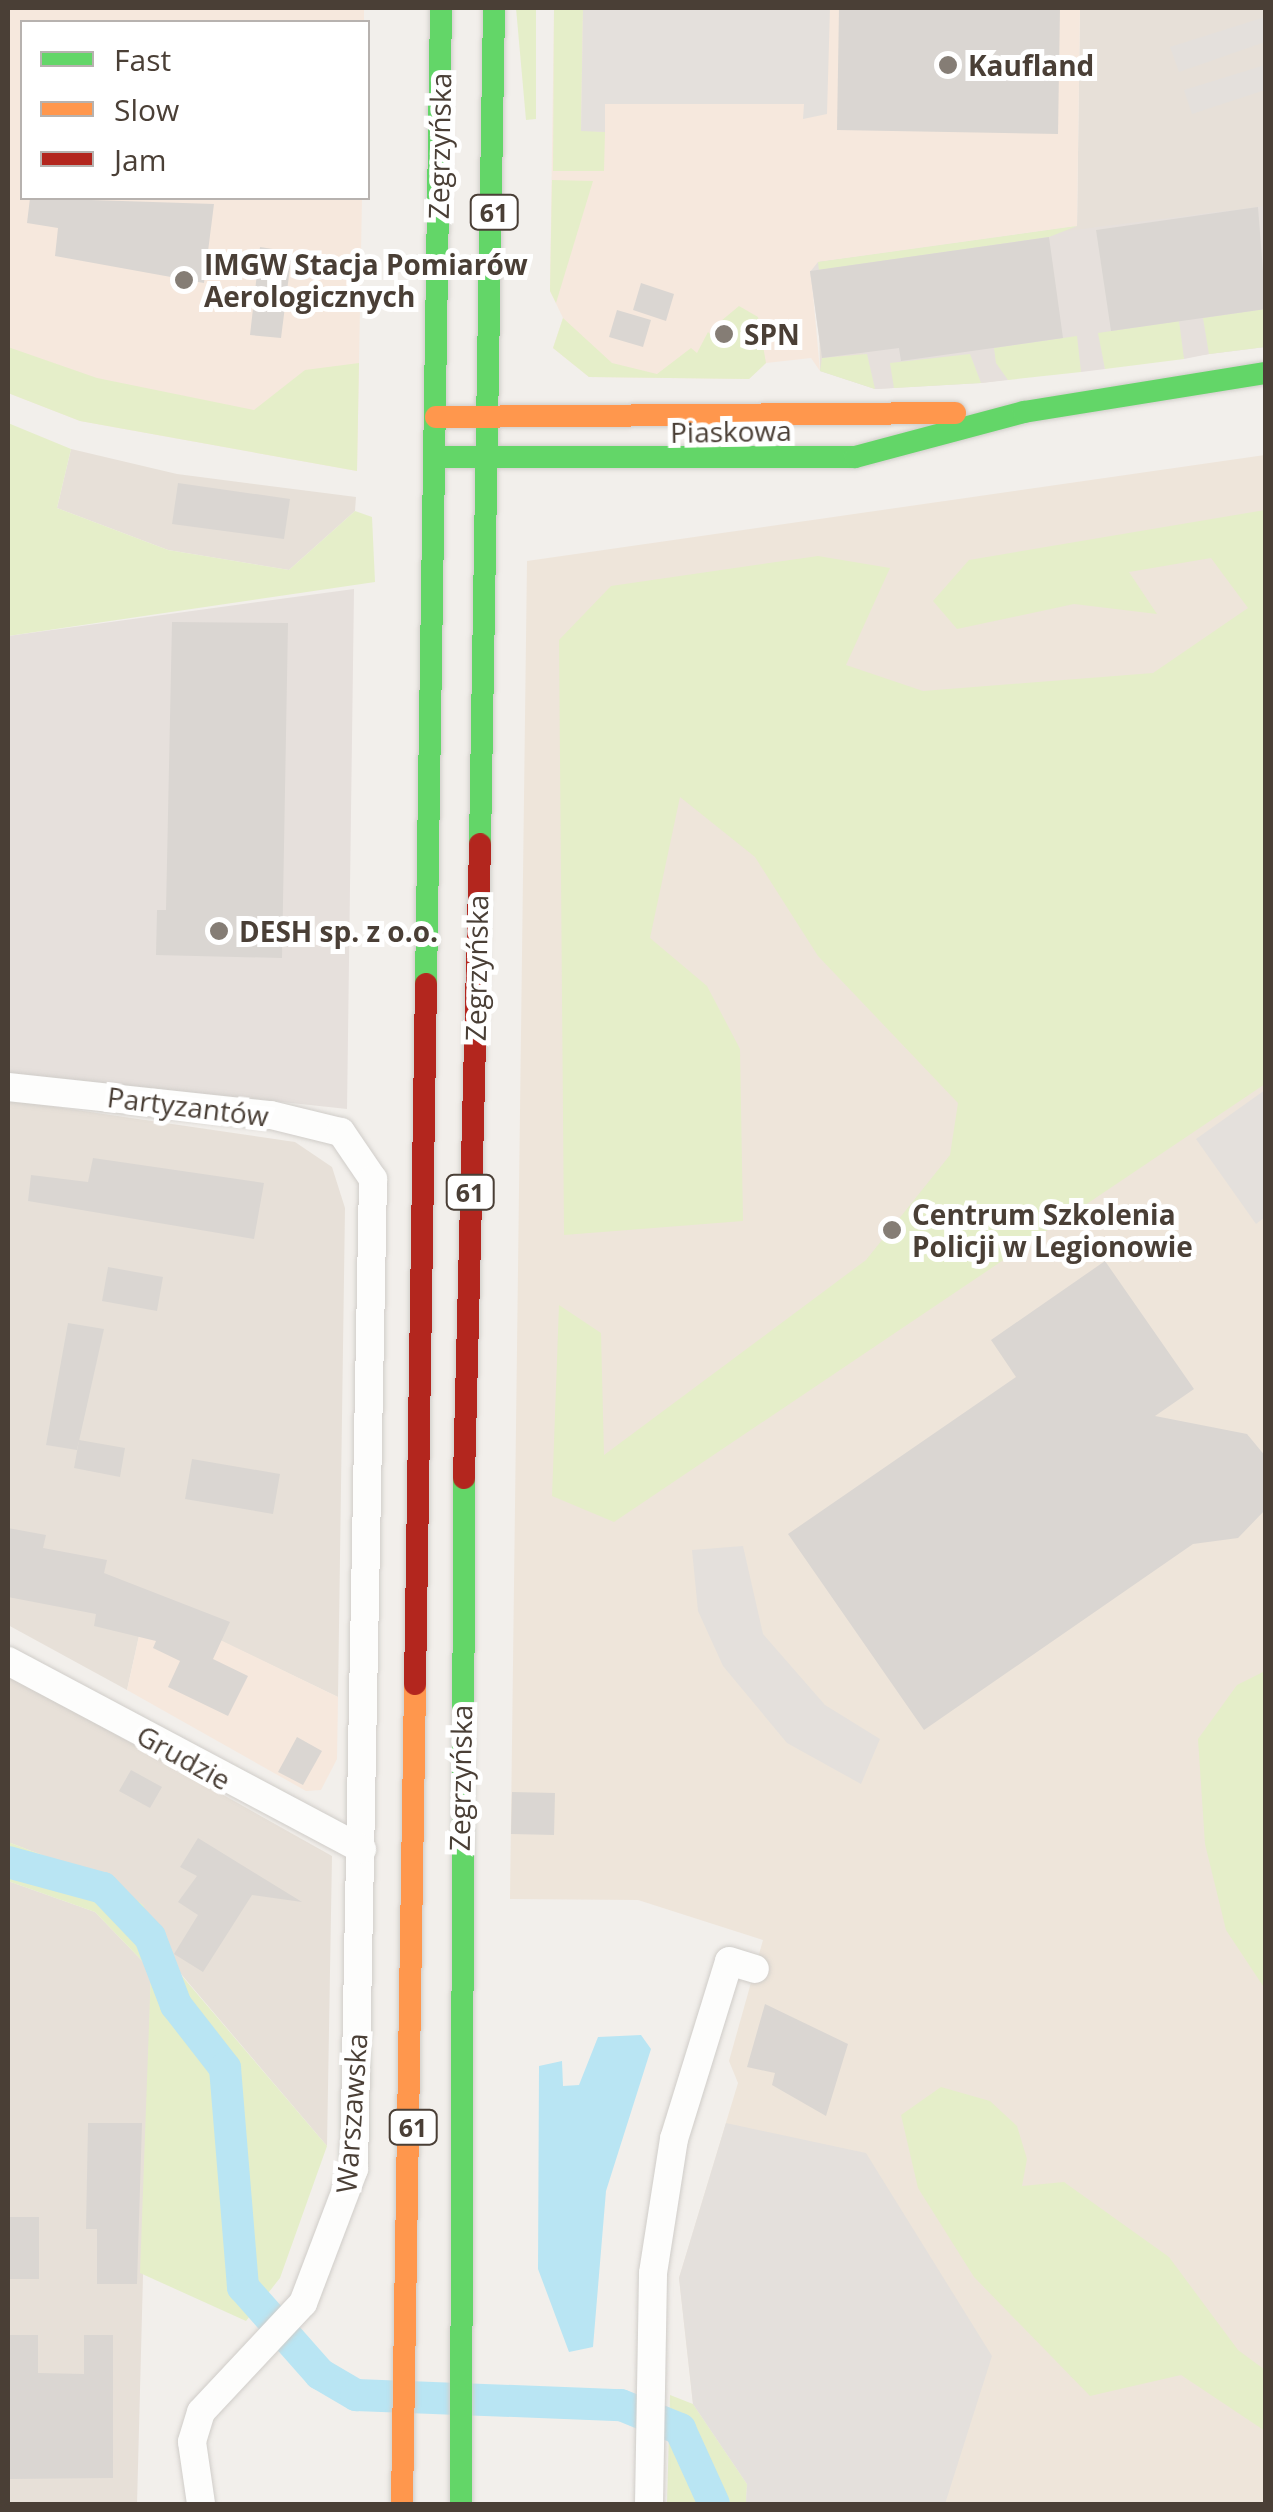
<!DOCTYPE html>
<meta charset="utf-8">
<style>
body{margin:0}
#map{position:relative;width:1273px;height:2512px;overflow:hidden;background:#f2efeb;font-family:"Open Sans",sans-serif}
div>[style]{position:absolute}
[style*='--x']{left:calc(var(--x)*1px);top:calc(var(--y)*1px);width:calc(var(--w)*1px);rotate:calc(var(--a)*1deg)}
.residential>*{inset:0;background:#e7e0d8}
.commercial>*{inset:0;background:#f6e8dd}
.industrial>*{inset:0;background:#e6e0dc}
.education>*{inset:0;background:#eee5da}
.green>*{inset:0;background:#e5eec9}
.parking>*{inset:0;background:#e4e0dc}
.water>*{inset:0;background:#b9e5f3}
.canal>*{height:32px;margin:-16px;padding:0 16px;transform-origin:16px;border-radius:16px;background:#b9e5f3}
.building>*{inset:0;background:#dad6d2}
.roads{filter:drop-shadow(0 0 2px #d0cdc9) drop-shadow(0 0 2px #d0cdc9)}
.street>*{height:28px;margin:-14px;padding:0 14px;transform-origin:14px;border-radius:14px;background:#fdfdfc}
.fast>*{height:22px;margin:-11px;padding:0 11px;transform-origin:11px;border-radius:11px;background:#63d668}
.slow>*{height:22px;margin:-11px;padding:0 11px;transform-origin:11px;border-radius:11px;background:#ff974d}
.jam>*{height:22px;margin:-11px;padding:0 11px;transform-origin:11px;border-radius:11px;background:#b3261e}
.dots>*{width:28px;height:28px;translate:-50% -50%;box-sizing:border-box;border:5px solid #fff;border-radius:50%}
span{translate:-50% -50%;white-space:nowrap;text-align:center;line-height:1.15;-webkit-text-stroke:10px #fff;paint-order:stroke}
.shield-label span{padding:2px 8px;background:#fff;border:2px solid;border-radius:8px;-webkit-text-stroke-width:0}
.shield-label{font-size:25px;color:#4a3f36;font-weight:700}
.poi-label{font-size:28px;color:#4a3f36;font-weight:700}
.left{translate:0 -50%;text-align:left}
.street-label{font-size:28px;color:#4a3f36}
.frame{position:absolute;inset:0;border:10px solid #4a3f36;pointer-events:none}
.legend{position:absolute;left:20px;top:20px;width:350px;height:180px;box-sizing:border-box;background:#fff;border:2px solid #b7b2af;margin:0;padding:12px 18px;list-style:none;font-size:30px;color:#4a3f36}
.legend li{display:flex;align-items:center;gap:20px;height:50px}
.legend b{width:50px;border:2px solid #b7b2af}
</style>
<div id="map">
<div class="residential">
<i style="clip-path:polygon(1080px 8px,1265px 8px,1265px 347px,981px 383px,875px 389px,820px 371px,818px 262px,1077px 226px)"></i>
<i style="clip-path:polygon(71px 449px,177px 474px,356px 497px,355px 511px,289px 570px,168px 550px,57px 508px)"></i>
<i style="clip-path:polygon(8px 1100px,295px 1142px,332px 1167px,345px 1208px,338px 1697px,146px 1605px,127px 1690px,8px 1625px)"></i>
<i style="clip-path:polygon(8px 1674px,332px 1856px,327px 2146px,170px 1961px,162px 1931px,113px 1882px,8px 1842px)"></i>
<i style="clip-path:polygon(8px 1881px,95px 1912px,151px 1970px,137px 2504px,8px 2504px)"></i>
</div>
<div class="commercial">
<i style="clip-path:polygon(8px 8px,364px 8px,364px 22px,22px 22px,22px 198px,362px 198px,357px 471px,80px 421px,8px 393px)"></i>
<i style="clip-path:polygon(554px 8px,1080px 8px,1077px 226px,819px 262px,811px 272px,820px 371px,811px 358px,766px 363px,749px 379px,589px 377px,553px 348px,563px 318px,550px 291px)"></i>
<i style="clip-path:polygon(146px 1604px,338px 1697px,337px 1759px,321px 1790px,306px 1791px,127px 1690px)"></i>
</div>
<div class="industrial">
<i style="clip-path:polygon(1265px 206px,1265px 309px,1204px 318px,1209px 354px,1184px 359px,1178px 321px,1099px 333px,1105px 369px,1081px 372px,1077px 337px,996px 363px,1008px 380px,981px 383px,972px 369px,890px 363px,894px 388px,875px 389px,863px 353px,822px 358px,810px 272px,818px 262px)"></i>
<i style="clip-path:polygon(354px 589px,347px 1109px,8px 1073px,8px 636px)"></i>
</div>
<div class="education">
<i style="clip-path:polygon(1265px 455px,1265px 2504px,746px 2504px,747px 2484px,693px 2404px,679px 2278px,738px 2083px,729px 2061px,763px 1940px,638px 1900px,510px 1899px,527px 561px)"></i>
</div>
<div class="green">
<i style="clip-path:polygon(516px 8px,536px 8px,536px 119px,526px 120px)"></i>
<i style="clip-path:polygon(554px 8px,583px 8px,581px 130px,605px 132px,604px 171px,553px 171px)"></i>
<i style="clip-path:polygon(552px 180px,593px 181px,556px 303px,550px 291px)"></i>
<i style="clip-path:polygon(1077px 226px,1049px 237px,819px 270px,818px 262px)"></i>
<i style="clip-path:polygon(739px 306px,758px 317px,766px 363px,749px 379px,589px 377px,553px 348px,563px 318px,612px 363px,657px 374px,691px 348px,697px 353px,708px 332px,720px 344px,732px 333px,721px 321px)"></i>
<i style="clip-path:polygon(1265px 309px,1265px 347px,1209px 354px,1203px 318px)"></i>
<i style="clip-path:polygon(1179px 321px,1184px 359px,1105px 369px,1098px 333px)"></i>
<i style="clip-path:polygon(1077px 336px,1081px 372px,1008px 380px,996px 363px,994px 348px)"></i>
<i style="clip-path:polygon(8px 347px,97px 378px,254px 410px,305px 370px,359px 363px,357px 471px,80px 421px,8px 393px)"></i>
<i style="clip-path:polygon(867px 354px,875px 389px,820px 371px,822px 358px)"></i>
<i style="clip-path:polygon(970px 354px,981px 383px,894px 388px,890px 363px)"></i>
<i style="clip-path:polygon(8px 423px,71px 449px,57px 508px,168px 550px,289px 570px,355px 511px,372px 517px,375px 582px,8px 636px)"></i>
<i style="clip-path:polygon(1265px 510px,1265px 1084px,614px 1522px,552px 1496px,559px 1305px,601px 1333px,604px 1455px,866px 1260px,950px 1155px,958px 1103px,818px 956px,755px 857px,680px 797px,650px 938px,707px 986px,740px 1049px,743px 1221px,564px 1235px,559px 640px,611px 586px,818px 556px,890px 568px,846px 665px,923px 691px,1153px 673px,1248px 608px,1211px 558px,1129px 572px,1157px 614px,1074px 604px,957px 629px,933px 601px,969px 560px)"></i>
<i style="clip-path:polygon(1265px 1671px,1265px 1989px,1226px 1930px,1205px 1844px,1198px 1739px,1237px 1685px)"></i>
<i style="clip-path:polygon(8px 1842px,113px 1882px,143px 1905px,170px 1962px,327px 2146px,280px 2278px,246px 2321px,140px 2273px,151px 1970px,95px 1912px,8px 1881px)"></i>
<i style="clip-path:polygon(941px 2087px,990px 2101px,1017px 2126px,1027px 2159px,1022px 2186px,1064px 2182px,1169px 2257px,1238px 2350px,1265px 2370px,1265px 2431px,1181px 2375px,1090px 2396px,974px 2277px,918px 2188px,901px 2115px)"></i>
<i style="clip-path:polygon(670px 2395px,693px 2404px,747px 2484px,746px 2504px,667px 2504px)"></i>
</div>
<div class="parking">
<i style="clip-path:polygon(583px 8px,830px 8px,827px 114px,803px 119px,804px 104px,605px 104px,605px 132px,581px 131px)"></i>
<i style="clip-path:polygon(1265px 17px,1265px 42px,1179px 72px,1170px 47px)"></i>
<i style="clip-path:polygon(1265px 65px,1265px 90px,1192px 114px,1184px 90px)"></i>
<i style="clip-path:polygon(1265px 1090px,1265px 1217px,1256px 1224px,1196px 1139px)"></i>
<i style="clip-path:polygon(743px 1546px,763px 1634px,825px 1705px,880px 1739px,861px 1784px,787px 1743px,723px 1666px,698px 1611px,692px 1550px)"></i>
<i style="clip-path:polygon(726px 2123px,866px 2153px,992px 2356px,945px 2504px,746px 2504px,747px 2484px,693px 2404px,679px 2278px)"></i>
</div>
<div class="water">
<i style="clip-path:polygon(641px 2035px,651px 2049px,606px 2191px,593px 2347px,569px 2352px,538px 2269px,539px 2066px,562px 2061px,563px 2086px,579px 2085px,598px 2037px)"></i>
</div>
<div class="canal">
<i style="--x:8;--y:1862;--w:98;--a:15.3"></i>
<i style="--x:103;--y:1888;--w:68;--a:46.2"></i>
<i style="--x:150;--y:1937;--w:73;--a:69.1"></i>
<i style="--x:176;--y:2005;--w:80;--a:52.1"></i>
<i style="--x:225;--y:2068;--w:220;--a:85.3"></i>
<i style="--x:243;--y:2287;--w:116;--a:48.5"></i>
<i style="--x:320;--y:2374;--w:42;--a:30.3"></i>
<i style="--x:356;--y:2395;--w:265;--a:2.2"></i>
<i style="--x:621;--y:2405;--w:64;--a:22.1"></i>
<i style="--x:680;--y:2429;--w:82;--a:65.6"></i>
</div>
<div class="building">
<i style="clip-path:polygon(839px 8px,1060px 8px,1058px 134px,837px 130px)"></i>
<i style="clip-path:polygon(30px 198px,214px 204px,204px 283px,55px 256px,58px 228px,27px 223px)"></i>
<i style="clip-path:polygon(1258px 207px,1266px 309px,1111px 331px,1096px 230px)"></i>
<i style="clip-path:polygon(1049px 237px,1063px 338px,901px 361px,899px 348px,822px 358px,810px 271px)"></i>
<i style="clip-path:polygon(260px 247px,292px 252px,281px 338px,250px 335px)"></i>
<i style="clip-path:polygon(641px 283px,674px 294px,666px 321px,633px 310px)"></i>
<i style="clip-path:polygon(617px 310px,651px 320px,643px 347px,609px 337px)"></i>
<i style="clip-path:polygon(178px 483px,290px 499px,284px 539px,172px 524px)"></i>
<i style="clip-path:polygon(172px 622px,288px 623px,282px 958px,156px 955px,157px 910px,166px 910px)"></i>
<i style="clip-path:polygon(93px 1158px,264px 1183px,254px 1239px,28px 1201px,31px 1175px,88px 1182px)"></i>
<i style="clip-path:polygon(1105px 1261px,1194px 1389px,1155px 1416px,1247px 1434px,1266px 1457px,1266px 1509px,1238px 1538px,1193px 1544px,924px 1730px,788px 1534px,1016px 1377px,991px 1340px)"></i>
<i style="clip-path:polygon(108px 1267px,163px 1277px,157px 1311px,102px 1301px)"></i>
<i style="clip-path:polygon(68px 1323px,104px 1329px,77px 1450px,46px 1445px)"></i>
<i style="clip-path:polygon(79px 1440px,125px 1448px,120px 1477px,74px 1468px)"></i>
<i style="clip-path:polygon(192px 1459px,280px 1474px,273px 1514px,185px 1499px)"></i>
<i style="clip-path:polygon(8px 1528px,46px 1535px,43px 1548px,107px 1560px,104px 1573px,230px 1622px,213px 1659px,248px 1676px,228px 1716px,168px 1687px,180px 1661px,153px 1648px,156px 1641px,94px 1626px,96px 1614px,8px 1597px)"></i>
<i style="clip-path:polygon(297px 1737px,322px 1751px,303px 1785px,278px 1772px)"></i>
<i style="clip-path:polygon(131px 1770px,162px 1787px,150px 1808px,119px 1791px)"></i>
<i style="clip-path:polygon(512px 1792px,555px 1793px,554px 1835px,511px 1834px)"></i>
<i style="clip-path:polygon(198px 1838px,302px 1902px,252px 1895px,203px 1972px,174px 1954px,198px 1915px,178px 1902px,197px 1876px,180px 1867px)"></i>
<i style="clip-path:polygon(765px 2004px,848px 2044px,826px 2116px,772px 2085px,775px 2073px,747px 2067px)"></i>
<i style="clip-path:polygon(88px 2123px,142px 2123px,137px 2284px,97px 2284px,97px 2229px,86px 2229px)"></i>
<i style="clip-path:polygon(8px 2217px,39px 2217px,39px 2279px,8px 2279px)"></i>
<i style="clip-path:polygon(8px 2335px,38px 2335px,38px 2373px,84px 2374px,84px 2335px,113px 2335px,113px 2478px,8px 2479px)"></i>
</div>
<div class="roads">
<div class="street">
<i style="--x:8;--y:1087;--w:264;--a:6.1"></i>
<i style="--x:271;--y:1115;--w:72;--a:13.7"></i>
<i style="--x:341;--y:1132;--w:57;--a:55.8"></i>
<i style="--x:373;--y:1179;--w:990;--a:91.1"></i>
<i style="--x:354;--y:2169;--w:143;--a:110.8"></i>
<i style="--x:303;--y:2303;--w:149;--a:133.1"></i>
<i style="--x:201;--y:2412;--w:31;--a:107"></i>
<i style="--x:192;--y:2442;--w:63;--a:81.7"></i>
<i style="--x:8;--y:1661;--w:401;--a:28"></i>
<i style="--x:649;--y:2504;--w:231;--a:-89"></i>
<i style="--x:653;--y:2273;--w:136;--a:-81.1"></i>
<i style="--x:674;--y:2139;--w:186;--a:-72.8"></i>
<i style="--x:729;--y:1961;--w:27;--a:17"></i>
</div>
<div class="fast">
<i style="--x:434;--y:457;--w:421;--a:0"></i>
<i style="--x:855;--y:457;--w:175;--a:-14.9"></i>
<i style="--x:1024;--y:412;--w:245;--a:-9.2"></i>
<i style="--x:480;--y:844;--w:836;--a:-89.04"></i>
<i style="--x:426;--y:984;--w:976;--a:-89.12"></i>
<i style="--x:461;--y:2504;--w:1026;--a:-89.83"></i>
</div>
<div class="slow">
<i style="--x:436;--y:417;--w:519;--a:-0.44"></i>
<i style="--x:402;--y:2504;--w:820;--a:-89.09"></i>
</div>
<div class="jam">
<i style="--x:464;--y:1478;--w:634;--a:-88.55"></i>
<i style="--x:415;--y:1684;--w:700;--a:-89.1"></i>
</div>
</div>
<div class="dots">
<i style="left:948px;top:65px;background:#857d75"></i>
<i style="left:184px;top:280px;background:#857d75"></i>
<i style="left:724px;top:334px;background:#857d75"></i>
<i style="left:219px;top:931px;background:#857d75"></i>
<i style="left:892px;top:1230px;background:#857d75"></i>
</div>
<div class="shield-label">
<span style="left:494px;top:212px">61</span>
<span style="left:470px;top:1192px">61</span>
<span style="left:413px;top:2127px">61</span>
</div>
<div class="poi-label">
<span class="left" style="left:968px;top:65px">Kaufland</span>
<span class="left" style="left:204px;top:280px">IMGW Stacja Pomiarów<br>Aerologicznych</span>
<span class="left" style="left:744px;top:334px">SPN</span>
<span class="left" style="left:239px;top:931px">DESH sp. z o.o.</span>
<span class="left" style="left:912px;top:1230px">Centrum Szkolenia<br>Policji w Legionowie</span>
</div>
<div class="street-label">
<span style="left:439px;top:146px;rotate:-89deg">Zegrzyńska</span>
<span style="left:731px;top:431px;rotate:-1deg">Piaskowa</span>
<span style="left:476px;top:968px;rotate:-89deg">Zegrzyńska</span>
<span style="left:188px;top:1106px;rotate:7deg">Partyzantów</span>
<span style="left:184px;top:1757px;rotate:29deg">Grudzie</span>
<span style="left:460px;top:1778px;rotate:-89deg">Zegrzyńska</span>
<span style="left:351px;top:2113px;rotate:-86deg">Warszawska</span>
</div>
<div class="frame"></div>
<ul class="legend">
<li><b style="height:12px;background:#63d668"></b>Fast</li>
<li><b style="height:12px;background:#ff974d"></b>Slow</li>
<li><b style="height:12px;background:#b3261e"></b>Jam</li>
</ul>
</div>
